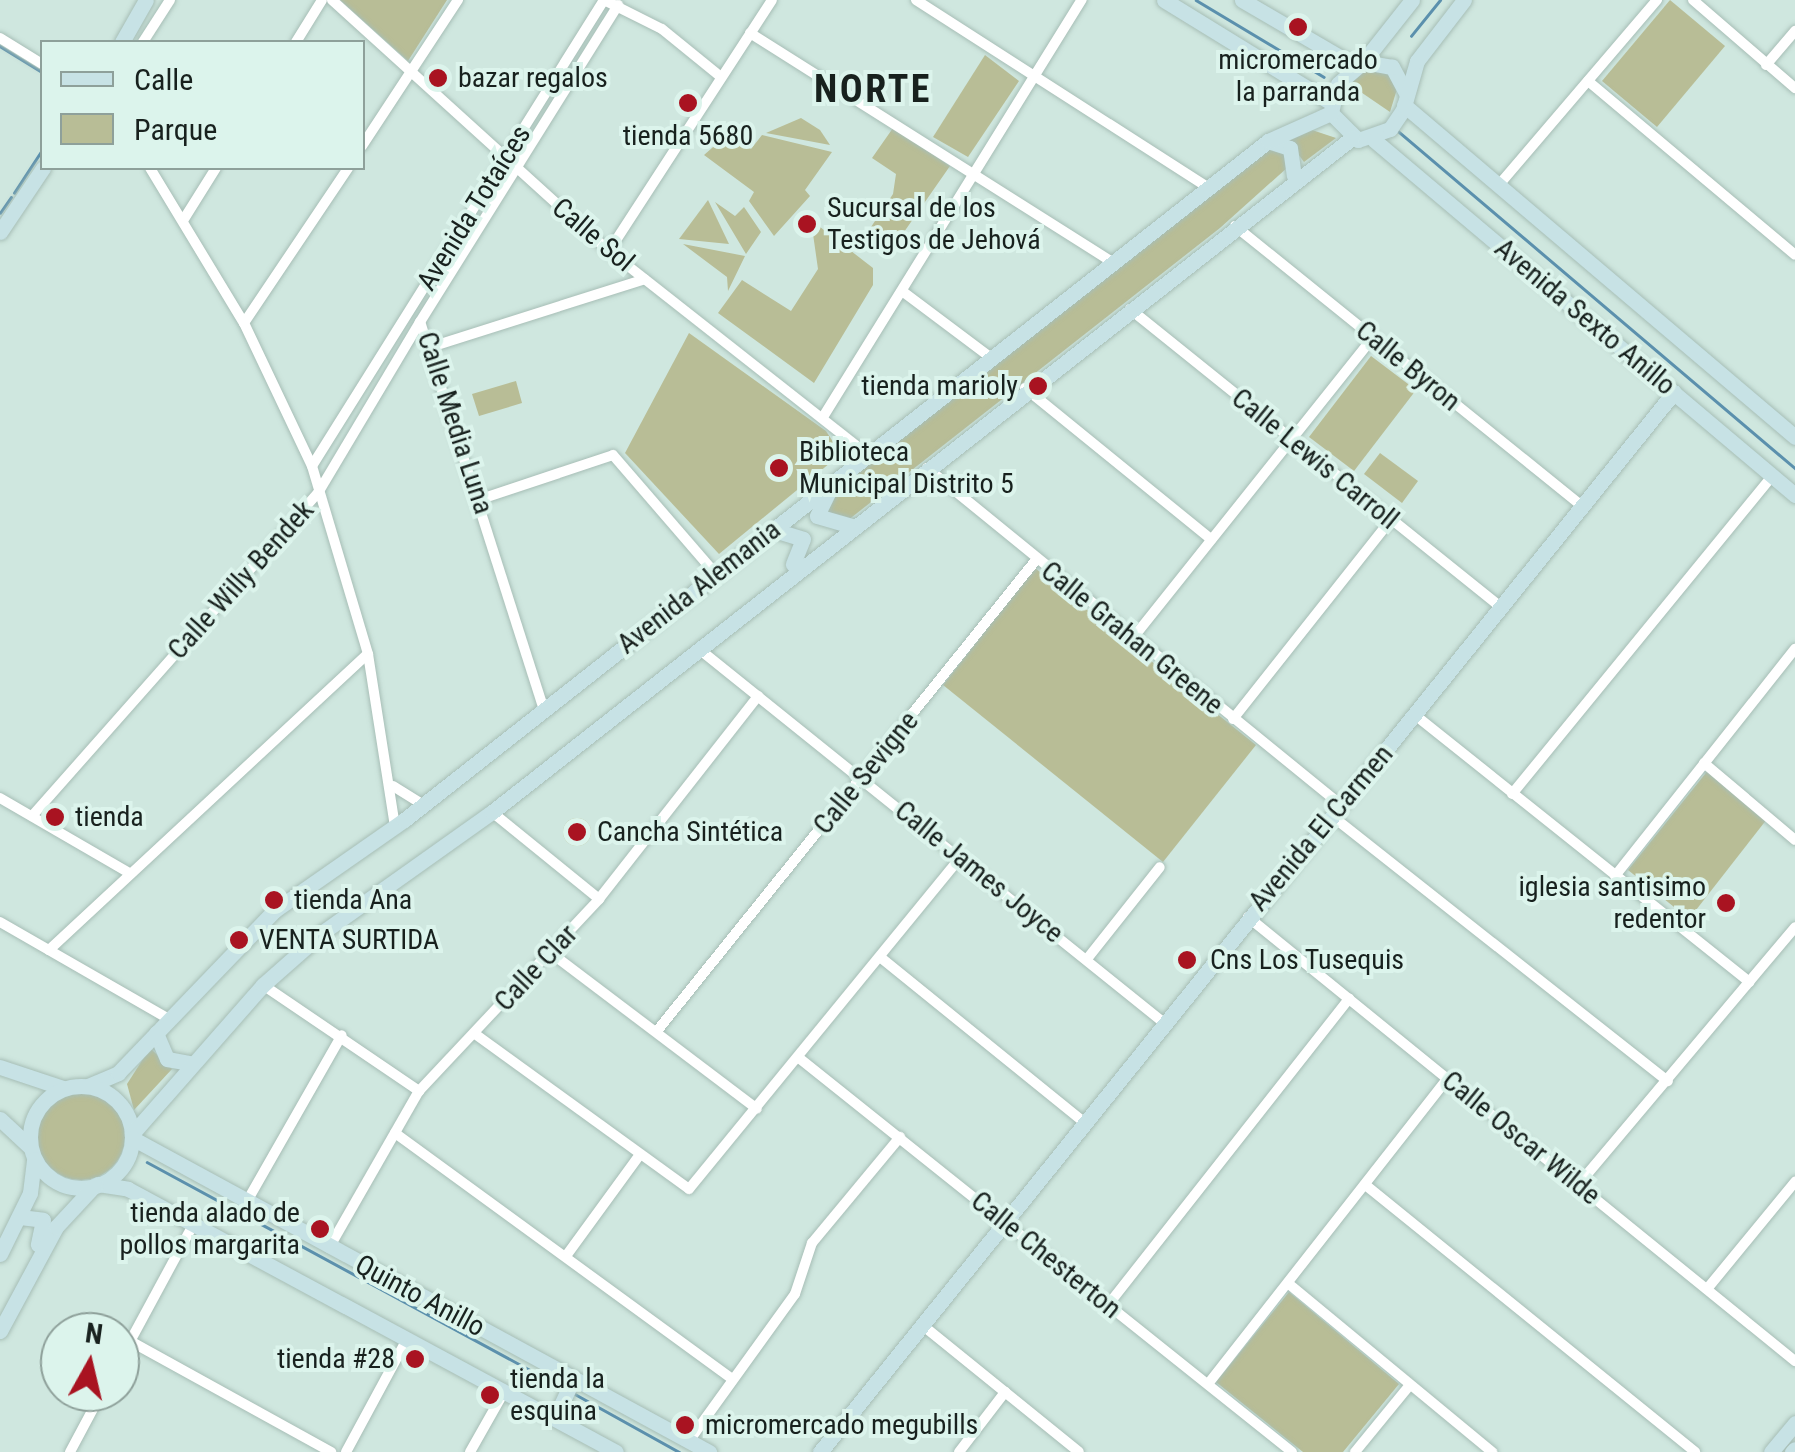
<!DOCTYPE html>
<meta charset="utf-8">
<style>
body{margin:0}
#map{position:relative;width:1795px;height:1452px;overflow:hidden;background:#cfe7df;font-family:"Roboto Condensed",sans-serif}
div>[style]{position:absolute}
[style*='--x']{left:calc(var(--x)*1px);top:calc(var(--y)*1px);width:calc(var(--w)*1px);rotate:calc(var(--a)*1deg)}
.green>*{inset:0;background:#b8bd96}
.round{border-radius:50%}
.stream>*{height:2.5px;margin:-1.25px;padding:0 1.25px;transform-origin:1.25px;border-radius:1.25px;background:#5b90ad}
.roads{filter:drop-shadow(0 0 2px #a7beb6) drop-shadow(0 0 2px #a7beb6)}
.street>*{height:10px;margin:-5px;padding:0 5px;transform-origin:5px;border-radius:5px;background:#fff}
.secondary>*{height:15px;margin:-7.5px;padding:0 7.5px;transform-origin:7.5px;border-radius:7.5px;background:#c7e2e5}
.secondary>.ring{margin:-7.5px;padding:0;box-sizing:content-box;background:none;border:15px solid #c7e2e5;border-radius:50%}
.dots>*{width:28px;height:28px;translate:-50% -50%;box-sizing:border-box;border:5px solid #dcf4ec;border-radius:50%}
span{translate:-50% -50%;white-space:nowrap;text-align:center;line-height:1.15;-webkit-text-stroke:8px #dcf4ec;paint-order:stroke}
.poi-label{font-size:28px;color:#18211e}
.left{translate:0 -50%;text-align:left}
.right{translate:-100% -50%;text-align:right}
.street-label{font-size:28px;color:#18211e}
.district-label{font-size:38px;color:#18211e;font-weight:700;letter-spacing:2.5px}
.legend{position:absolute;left:40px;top:40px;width:325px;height:130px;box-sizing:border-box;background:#dcf4ec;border:2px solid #8ea09a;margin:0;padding:12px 18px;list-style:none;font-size:30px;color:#18211e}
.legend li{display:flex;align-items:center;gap:20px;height:50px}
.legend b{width:50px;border:2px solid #8ea09a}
.north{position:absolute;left:40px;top:1312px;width:100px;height:100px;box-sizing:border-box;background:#dcf4ec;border:2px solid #8ea09a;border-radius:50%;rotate:8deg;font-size:28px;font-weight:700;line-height:40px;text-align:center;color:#18211e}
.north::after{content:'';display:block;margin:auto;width:35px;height:45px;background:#a91321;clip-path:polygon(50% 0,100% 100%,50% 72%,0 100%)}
</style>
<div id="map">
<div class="green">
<i style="clip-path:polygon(340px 0,447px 0,408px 61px)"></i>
<i style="clip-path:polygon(1670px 0,1725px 46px,1657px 127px,1602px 81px)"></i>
<i style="clip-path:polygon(985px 55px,1019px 81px,968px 157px,933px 137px)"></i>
<i style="clip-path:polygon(1362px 71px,1388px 73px,1397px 89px,1390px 112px,1349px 84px)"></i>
<i style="clip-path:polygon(801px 118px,820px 130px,830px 145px,766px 133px)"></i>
<i style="clip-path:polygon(893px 128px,950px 166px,888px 255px,863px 239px,893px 194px,896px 174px,872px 158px)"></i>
<i style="clip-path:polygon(1306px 128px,1336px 138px,1304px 162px,1284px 135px)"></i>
<i style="clip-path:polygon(729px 133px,751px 149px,762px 135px,832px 152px,805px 190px,810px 196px,774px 236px,749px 201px,754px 192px,704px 155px)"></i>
<i style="clip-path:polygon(1265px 148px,1281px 148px,1288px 167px,1220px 228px,847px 521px,830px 520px,824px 503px,897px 439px)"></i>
<i style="clip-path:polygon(708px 200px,729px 244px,679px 239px)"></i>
<i style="clip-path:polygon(715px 202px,735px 216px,744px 207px,761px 232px,746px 254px)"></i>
<i style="clip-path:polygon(811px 220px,873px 268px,873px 285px,814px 383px,718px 313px,742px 280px,791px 311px,818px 269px)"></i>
<i style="clip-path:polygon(683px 244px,745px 256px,728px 291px,727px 277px)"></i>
<i style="clip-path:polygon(689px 333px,826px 431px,841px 454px,719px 554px,625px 453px)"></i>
<i style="clip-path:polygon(1371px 356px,1416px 390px,1354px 471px,1309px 437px)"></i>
<i style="clip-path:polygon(516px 381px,522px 403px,479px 416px,472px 394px)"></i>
<i style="clip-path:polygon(1380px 453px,1418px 481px,1402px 503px,1364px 474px)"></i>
<i style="clip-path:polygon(1035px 568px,1256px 745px,1163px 862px,943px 685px)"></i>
<i style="clip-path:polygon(1709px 769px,1767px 819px,1689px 919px,1628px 870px)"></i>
<i class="round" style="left:563px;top:818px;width:28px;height:28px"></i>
<i style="clip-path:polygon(150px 1048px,172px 1069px,134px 1110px,127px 1084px)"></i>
<i class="round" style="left:37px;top:1092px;width:88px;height:88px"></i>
<i style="clip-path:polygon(1289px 1292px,1399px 1384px,1343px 1452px,1303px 1452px,1216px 1382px)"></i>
</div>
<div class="stream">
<i style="--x:1196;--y:0;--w:149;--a:31"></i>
<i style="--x:1411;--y:36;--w:46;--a:-51.1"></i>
<i style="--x:0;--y:46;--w:49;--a:31.8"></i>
<i style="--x:1398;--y:131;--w:521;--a:40.33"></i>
<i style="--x:14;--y:193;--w:51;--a:-56.9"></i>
<i style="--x:0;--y:213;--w:19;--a:-55"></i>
<i style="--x:147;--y:1162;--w:470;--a:28.5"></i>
<i style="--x:575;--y:1394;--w:119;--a:29.1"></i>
</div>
<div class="roads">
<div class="street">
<i style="--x:332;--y:0;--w:374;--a:42.2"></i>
<i style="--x:609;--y:251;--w:330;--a:38.2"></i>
<i style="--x:916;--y:0;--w:348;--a:32.7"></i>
<i style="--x:1693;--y:0;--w:135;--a:40.8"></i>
<i style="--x:750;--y:33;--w:428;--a:32.3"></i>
<i style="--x:0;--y:38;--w:49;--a:31.8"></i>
<i style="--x:143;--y:42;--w:50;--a:-57.3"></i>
<i style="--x:296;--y:42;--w:49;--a:-58.2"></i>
<i style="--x:1766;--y:65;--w:45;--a:-49.5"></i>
<i style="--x:1588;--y:81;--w:270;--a:40"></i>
<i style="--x:362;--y:146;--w:175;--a:-56.7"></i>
<i style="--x:150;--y:168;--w:181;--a:58.8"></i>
<i style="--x:244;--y:323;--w:158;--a:64.6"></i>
<i style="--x:312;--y:466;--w:196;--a:73.4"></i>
<i style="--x:368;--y:654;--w:174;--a:81.1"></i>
<i style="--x:1498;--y:186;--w:245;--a:-49.5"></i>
<i style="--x:184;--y:219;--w:60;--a:-57.9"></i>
<i style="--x:1235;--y:226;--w:446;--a:38.9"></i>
<i style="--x:609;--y:251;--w:299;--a:-57"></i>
<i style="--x:902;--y:291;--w:110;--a:36.9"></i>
<i style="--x:1130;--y:309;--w:476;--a:38.8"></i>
<i style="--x:244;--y:323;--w:187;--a:-56.1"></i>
<i style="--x:434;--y:346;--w:221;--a:-17.6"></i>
<i style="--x:1025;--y:388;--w:240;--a:39.1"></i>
<i style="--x:823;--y:417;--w:491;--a:-58.2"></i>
<i style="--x:312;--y:466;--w:550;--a:-57.93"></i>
<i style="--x:604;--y:0;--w:65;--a:26.6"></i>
<i style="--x:662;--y:29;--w:76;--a:39.1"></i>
<i style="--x:927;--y:468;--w:534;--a:39.15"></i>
<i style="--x:481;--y:499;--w:139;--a:-18.4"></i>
<i style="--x:613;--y:455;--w:156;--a:49.2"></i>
<i style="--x:1133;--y:638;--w:385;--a:-51.4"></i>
<i style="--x:699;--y:649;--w:595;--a:38.8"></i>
<i style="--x:544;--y:710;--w:407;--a:-107.7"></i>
<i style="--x:420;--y:322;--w:374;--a:-58"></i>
<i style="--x:1415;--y:715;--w:428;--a:38.6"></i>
<i style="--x:1233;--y:719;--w:254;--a:-51.6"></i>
<i style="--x:1704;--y:763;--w:119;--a:40.2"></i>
<i style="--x:393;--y:786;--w:36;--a:32"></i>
<i style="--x:1512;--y:794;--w:411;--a:-50.7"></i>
<i style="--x:0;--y:798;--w:151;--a:30.1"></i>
<i style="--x:492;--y:812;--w:138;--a:39.1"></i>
<i style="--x:32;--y:816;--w:431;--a:-48.5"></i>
<i style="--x:318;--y:493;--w:199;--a:-59.2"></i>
<i style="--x:1332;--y:816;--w:428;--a:38.3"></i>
<i style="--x:1615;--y:876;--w:290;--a:-51.6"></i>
<i style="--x:1248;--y:917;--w:705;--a:39.07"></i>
<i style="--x:0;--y:922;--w:195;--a:29.9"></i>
<i style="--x:49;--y:950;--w:435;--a:-42.9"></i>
<i style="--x:551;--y:953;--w:258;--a:37.1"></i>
<i style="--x:880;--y:957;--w:262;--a:39"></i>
<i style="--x:1087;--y:959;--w:117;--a:-51.6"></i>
<i style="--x:263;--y:985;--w:189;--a:34.2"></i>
<i style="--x:657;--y:1031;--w:605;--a:-51.18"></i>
<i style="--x:475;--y:1034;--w:264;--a:35.9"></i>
<i style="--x:689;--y:1189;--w:428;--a:-50.7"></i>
<i style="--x:799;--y:1058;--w:631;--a:38.63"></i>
<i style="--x:395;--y:1133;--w:414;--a:36.1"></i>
<i style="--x:1578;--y:1185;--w:337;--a:-49.9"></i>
<i style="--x:1368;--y:1187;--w:421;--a:39"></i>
<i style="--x:246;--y:1203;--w:193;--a:-60.3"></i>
<i style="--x:329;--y:1248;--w:181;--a:-60.2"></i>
<i style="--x:419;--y:1091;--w:263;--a:-46.8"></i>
<i style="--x:599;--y:899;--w:258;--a:-51.9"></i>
<i style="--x:566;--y:1256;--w:124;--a:-53.9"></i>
<i style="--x:1289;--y:1284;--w:264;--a:39.6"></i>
<i style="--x:1707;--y:1289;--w:139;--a:-50.6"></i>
<i style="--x:1108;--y:1305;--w:390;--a:-51.8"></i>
<i style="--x:921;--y:1324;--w:203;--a:39"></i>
<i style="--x:130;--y:1341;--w:230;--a:28.9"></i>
<i style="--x:120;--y:1360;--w:156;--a:-61.6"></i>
<i style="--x:1208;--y:1384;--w:387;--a:-51.9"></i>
<i style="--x:689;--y:1441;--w:181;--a:-54.2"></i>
<i style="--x:795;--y:1294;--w:54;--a:-71.6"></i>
<i style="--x:812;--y:1243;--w:138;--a:-50.3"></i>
<i style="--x:70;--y:1452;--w:68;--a:-61.9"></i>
<i style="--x:346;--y:1452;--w:128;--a:-61.6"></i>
<i style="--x:470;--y:1452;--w:69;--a:-60.5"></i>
<i style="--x:959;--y:1452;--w:76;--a:-52.5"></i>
<i style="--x:1355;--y:1452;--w:85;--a:-50.7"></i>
</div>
<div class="secondary">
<i style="--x:1164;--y:0;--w:195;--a:31.6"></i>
<i style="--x:1242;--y:0;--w:131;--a:30.3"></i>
<i style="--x:122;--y:42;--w:48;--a:-60.3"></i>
<i style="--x:1363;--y:62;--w:79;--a:-51.7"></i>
<i style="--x:1406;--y:93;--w:30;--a:-118"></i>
<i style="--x:1392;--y:67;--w:29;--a:-170"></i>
<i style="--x:1363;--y:62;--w:33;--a:139"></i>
<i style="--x:1338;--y:84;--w:30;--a:104"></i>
<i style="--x:1331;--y:113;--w:38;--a:45"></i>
<i style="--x:1358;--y:140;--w:34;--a:-19"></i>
<i style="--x:1390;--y:129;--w:23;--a:-56"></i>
<i style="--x:1403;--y:110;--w:51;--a:-74.1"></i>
<i style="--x:1417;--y:61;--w:77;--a:-52.4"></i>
<i style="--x:1404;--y:105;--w:513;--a:40.33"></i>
<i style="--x:1374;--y:140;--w:551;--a:40.14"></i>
<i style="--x:1268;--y:141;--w:23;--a:18"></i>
<i style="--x:1290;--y:148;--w:28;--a:82"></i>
<i style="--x:0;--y:232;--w:77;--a:-56.1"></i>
<i style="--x:828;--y:493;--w:25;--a:116"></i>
<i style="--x:817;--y:516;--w:37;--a:16"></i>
<i style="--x:774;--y:530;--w:30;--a:17"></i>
<i style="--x:803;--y:539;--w:27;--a:112"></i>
<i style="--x:156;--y:1033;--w:28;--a:67"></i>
<i style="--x:167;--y:1059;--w:22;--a:10"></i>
<i style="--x:0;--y:1067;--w:66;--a:18.4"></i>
<i style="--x:88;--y:1086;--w:33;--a:-23"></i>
<i style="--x:118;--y:1073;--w:226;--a:-46.1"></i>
<i style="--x:275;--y:910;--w:157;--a:-34.9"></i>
<i style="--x:404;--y:820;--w:1099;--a:-38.16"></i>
<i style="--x:1268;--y:141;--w:69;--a:-24"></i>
<i class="ring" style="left:30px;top:1086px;width:87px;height:87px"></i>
<i style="--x:0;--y:1119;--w:41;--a:43"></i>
<i style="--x:132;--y:1134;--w:198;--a:-48.7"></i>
<i style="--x:263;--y:985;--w:80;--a:-41.5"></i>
<i style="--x:323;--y:932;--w:207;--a:-35.4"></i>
<i style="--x:492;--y:812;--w:1093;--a:-38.09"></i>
<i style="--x:132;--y:1138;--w:657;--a:28.55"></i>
<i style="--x:98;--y:1184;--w:30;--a:9"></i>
<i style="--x:128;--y:1189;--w:554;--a:28.32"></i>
<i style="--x:20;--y:1217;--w:23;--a:7"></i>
<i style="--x:43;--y:1220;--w:25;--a:102"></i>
<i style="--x:0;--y:1254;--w:68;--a:-63.8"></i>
<i style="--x:30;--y:1193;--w:34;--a:-83"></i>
<i style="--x:0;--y:1331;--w:118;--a:-61.7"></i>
<i style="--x:56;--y:1227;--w:57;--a:-47.1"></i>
<i style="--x:555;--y:1418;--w:43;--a:-65.2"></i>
<i style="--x:820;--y:1452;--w:1361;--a:-51.14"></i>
<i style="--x:1771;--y:1452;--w:38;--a:-50"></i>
<i style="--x:1792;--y:1452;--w:4;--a:-45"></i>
</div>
</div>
<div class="dots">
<i style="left:1298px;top:27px;background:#a91321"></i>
<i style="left:438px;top:78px;background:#a91321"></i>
<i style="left:688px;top:103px;background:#a91321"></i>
<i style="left:807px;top:224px;background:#a91321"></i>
<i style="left:1038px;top:386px;background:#a91321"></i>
<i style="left:779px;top:468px;background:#a91321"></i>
<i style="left:55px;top:817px;background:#a91321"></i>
<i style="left:577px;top:832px;background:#a91321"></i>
<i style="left:274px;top:900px;background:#a91321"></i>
<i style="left:1726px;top:903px;background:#a91321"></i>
<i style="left:239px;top:940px;background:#a91321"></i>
<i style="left:1187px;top:960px;background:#a91321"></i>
<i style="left:320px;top:1229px;background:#a91321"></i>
<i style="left:415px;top:1359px;background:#a91321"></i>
<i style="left:490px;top:1395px;background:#a91321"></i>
<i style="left:685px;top:1425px;background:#a91321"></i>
</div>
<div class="poi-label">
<span style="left:1298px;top:76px">micromercado<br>la parranda</span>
<span class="left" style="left:458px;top:78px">bazar regalos</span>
<span style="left:688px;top:136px">tienda 5680</span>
<span class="left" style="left:827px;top:224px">Sucursal de los<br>Testigos de Jehová</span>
<span class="right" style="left:1018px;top:386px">tienda marioly</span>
<span class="left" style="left:799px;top:468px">Biblioteca<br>Municipal Distrito 5</span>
<span class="left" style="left:75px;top:817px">tienda</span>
<span class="left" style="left:597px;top:832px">Cancha Sintética</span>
<span class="right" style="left:1706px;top:903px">iglesia santisimo<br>redentor</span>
<span class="left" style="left:294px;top:900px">tienda Ana</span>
<span class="left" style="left:259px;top:940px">VENTA SURTIDA</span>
<span class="left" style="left:1210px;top:960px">Cns Los Tusequis</span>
<span class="right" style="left:300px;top:1229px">tienda alado de<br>pollos margarita</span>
<span class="right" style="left:395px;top:1359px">tienda #28</span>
<span class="left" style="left:510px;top:1395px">tienda la<br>esquina</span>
<span class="left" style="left:705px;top:1425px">micromercado megubills</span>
</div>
<div class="street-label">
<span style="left:474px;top:208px;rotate:-58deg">Avenida Totaíces</span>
<span style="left:593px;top:235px;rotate:40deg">Calle Sol</span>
<span style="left:1585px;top:317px;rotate:40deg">Avenida Sexto Anillo</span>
<span style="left:1408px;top:366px;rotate:39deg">Calle Byron</span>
<span style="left:455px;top:423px;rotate:72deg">Calle Media Luna</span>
<span style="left:1315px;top:459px;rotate:39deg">Calle Lewis Carroll</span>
<span style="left:241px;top:580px;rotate:-48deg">Calle Willy Bendek</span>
<span style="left:699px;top:587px;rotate:-38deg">Avenida Alemania</span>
<span style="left:1132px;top:638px;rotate:39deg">Calle Grahan Greene</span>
<span style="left:866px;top:773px;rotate:-51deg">Calle Sevigne</span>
<span style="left:1321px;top:828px;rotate:-50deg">Avenida El Carmen</span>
<span style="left:979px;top:872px;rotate:39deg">Calle James Joyce</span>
<span style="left:536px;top:968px;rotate:-47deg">Calle Clar</span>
<span style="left:1521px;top:1138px;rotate:39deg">Calle Oscar Wilde</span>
<span style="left:1046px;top:1255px;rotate:39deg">Calle Chesterton</span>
<span style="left:420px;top:1296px;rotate:28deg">Quinto Anillo</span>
</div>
<div class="district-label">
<span style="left:873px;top:90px">NORTE</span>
</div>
<ul class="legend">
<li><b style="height:12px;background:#c7e2e5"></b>Calle</li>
<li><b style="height:28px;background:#b8bd96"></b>Parque</li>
</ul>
<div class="north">N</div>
</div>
